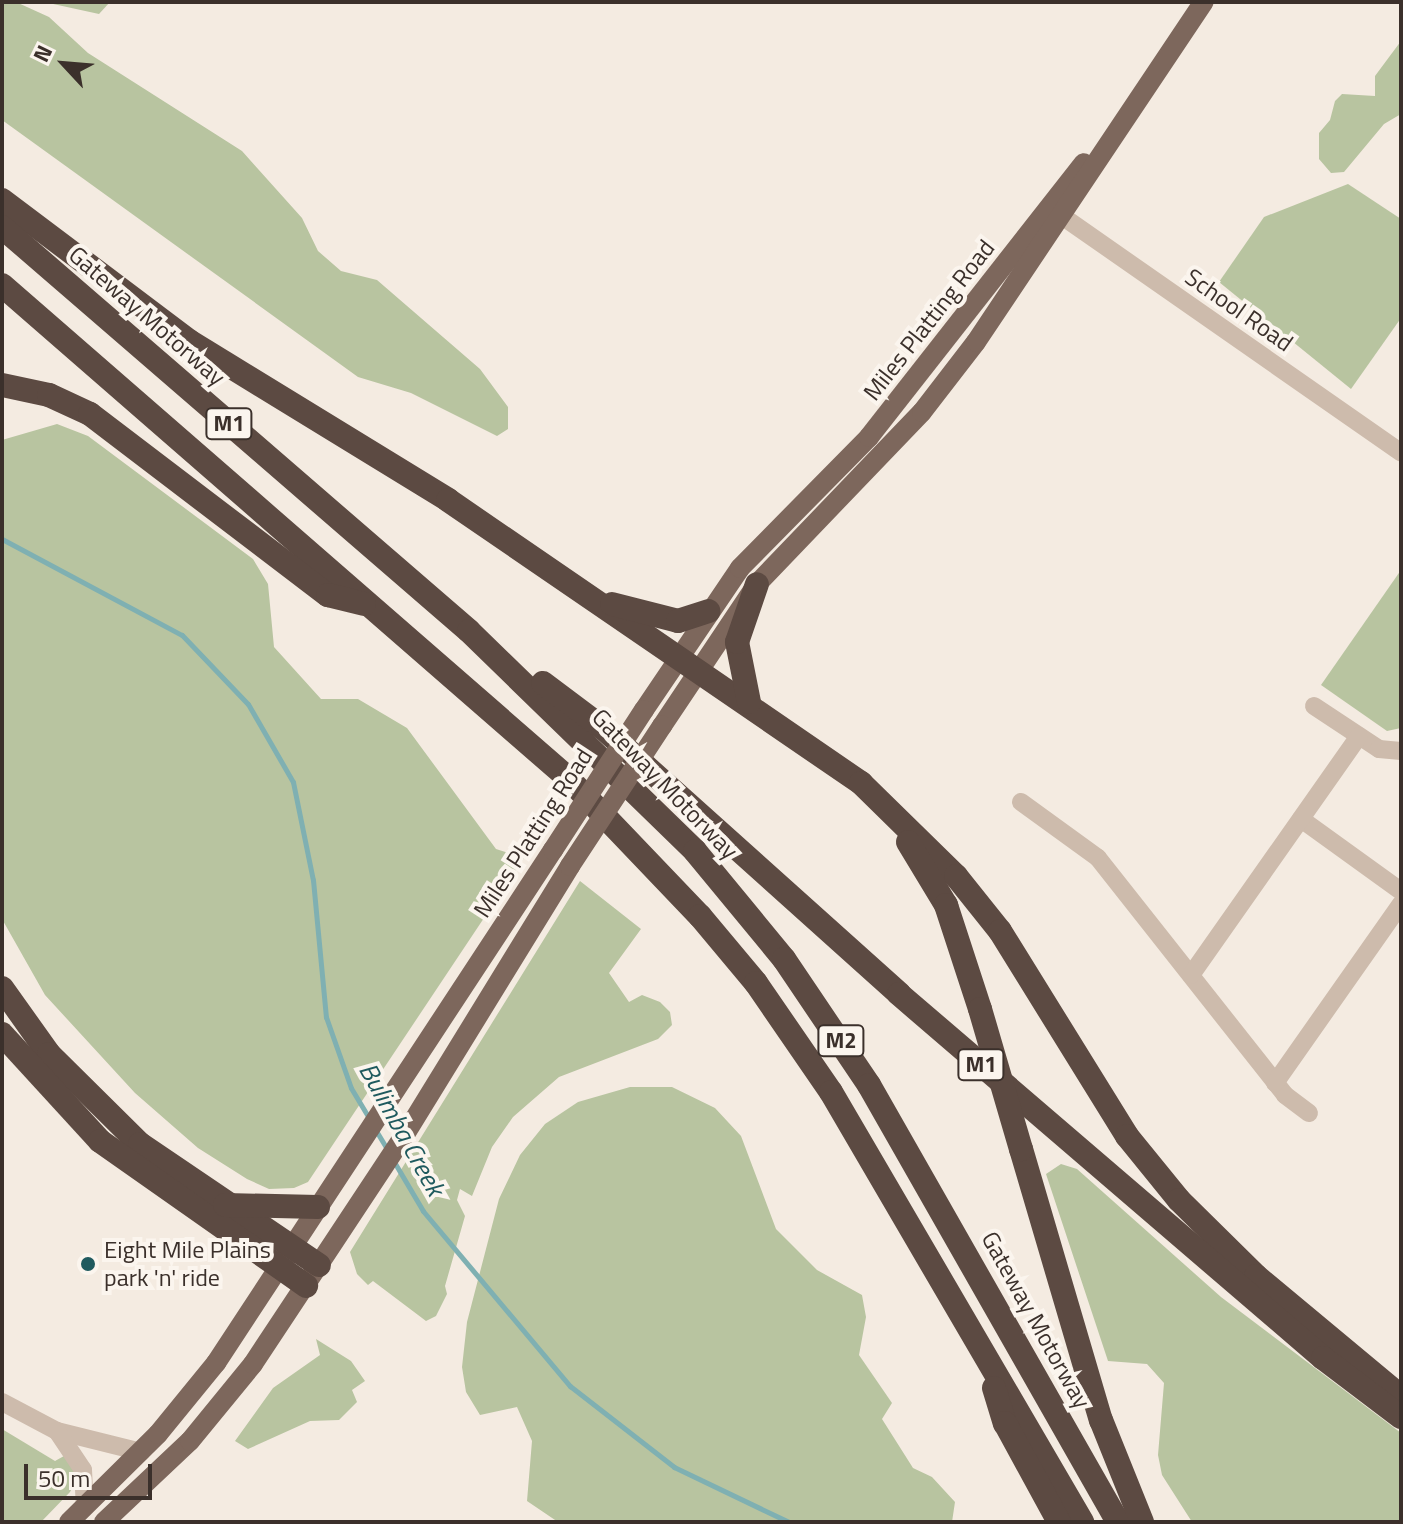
<!DOCTYPE html>
<style>
body{margin:0}
#map{position:relative;width:1403px;height:1524px;overflow:hidden;background:#f4ebe1;font-family:"Titillium Web",sans-serif}
div>[style]{position:absolute}
[style*='--x']{left:calc(var(--x)*1px);top:calc(var(--y)*1px);width:calc(var(--w)*1px);rotate:calc(var(--a)*1deg)}
.green>*{inset:0;background:#b8c4a0}
.stream>*{height:5px;margin:-2.5px;padding:0 2.5px;transform-origin:2.5px;border-radius:2.5px;background:#7fb0b2}
.minor>*{height:18px;margin:-9px;padding:0 9px;transform-origin:9px;border-radius:9px;background:#cdbbac}
.major>*{height:20px;margin:-10px;padding:0 10px;transform-origin:10px;border-radius:10px;background:#7d675c}
.highway>*{height:24px;margin:-12px;padding:0 12px;transform-origin:12px;border-radius:12px;background:#5c4a42}
.major-bridge>*{height:20px;margin:-10px;padding:0 10px;transform-origin:10px;border-radius:10px;background:#7d675c}
.highway-bridge>*{height:24px;margin:-12px;padding:0 12px;transform-origin:12px;border-radius:12px;background:#5c4a42}
.dots>*{width:22px;height:22px;translate:-50% -50%;box-sizing:border-box;border:4px solid #fbf5ee;border-radius:50%}
span{translate:-50% -50%;white-space:nowrap;text-align:center;line-height:1.15;-webkit-text-stroke:8px #fbf5ee;paint-order:stroke}
.shield-label span{padding:2px 6px;background:#fbf5ee;border:2px solid;border-radius:6px;-webkit-text-stroke-width:0}
.shield-label{font-size:22px;color:#3b302b;font-weight:700}
.street-label{font-size:24px;color:#3b302b}
.poi-label{font-size:24px;color:#3b302b}
.left{translate:0 -50%;text-align:left}
.water-label{font-size:26px;color:#1f5a5e;font-style:italic}
.frame{position:absolute;inset:0;border:4px solid #3b302b;pointer-events:none}
.north{position:absolute;left:24px;top:24px;width:80px;height:80px;-webkit-text-stroke:6px #fbf5ee;paint-order:stroke;rotate:296deg;font-size:22px;font-weight:700;line-height:32px;text-align:center;color:#3b302b}
.north::after{content:'';display:block;margin:auto;width:28px;height:36px;background:#3b302b;clip-path:polygon(50% 0,100% 100%,50% 72%,0 100%)}
.scale{position:absolute;left:24px;top:1464px;width:128px;height:36px;box-sizing:border-box;border:4px solid #3b302b;border-top:0;padding-left:10px;font-size:24px;line-height:28px;white-space:nowrap;color:#3b302b;-webkit-text-stroke:6px #fbf5ee;paint-order:stroke}
</style>
<div id="map">
<div class="green">
<i style="clip-path:polygon(2px 2px,16px 2px,49px 17px,88px 53px,242px 151px,302px 218px,318px 251px,341px 271px,377px 280px,480px 369px,508px 407px,508px 429px,497px 436px,411px 393px,358px 377px,2px 120px)"></i>
<i style="clip-path:polygon(44px 2px,110px 2px,99px 14px)"></i>
<i style="clip-path:polygon(1401px 41px,1401px 114px,1384px 124px,1344px 172px,1331px 173px,1319px 159px,1319px 133px,1330px 120px,1335px 101px,1342px 94px,1375px 96px,1375px 76px)"></i>
<i style="clip-path:polygon(1348px 184px,1401px 219px,1401px 318px,1351px 389px,1219px 282px,1264px 217px)"></i>
<i style="clip-path:polygon(57px 424px,88px 436px,253px 559px,268px 584px,274px 647px,321px 699px,358px 699px,407px 728px,496px 849px,524px 858px,308px 1182px,294px 1188px,269px 1189px,247px 1179px,198px 1148px,135px 1093px,45px 995px,2px 919px,2px 440px)"></i>
<i style="clip-path:polygon(1401px 570px,1401px 728px,1387px 731px,1321px 685px)"></i>
<i style="clip-path:polygon(580px 881px,641px 929px,609px 973px,629px 1002px,642px 995px,660px 1002px,670px 1012px,672px 1025px,658px 1039px,559px 1077px,513px 1117px,492px 1147px,472px 1196px,460px 1189px,457px 1200px,465px 1216px,445px 1286px,447px 1294px,436px 1316px,426px 1321px,373px 1281px,368px 1285px,357px 1274px,350px 1252px)"></i>
<i style="clip-path:polygon(630px 1087px,672px 1087px,715px 1108px,741px 1136px,776px 1229px,817px 1270px,862px 1295px,866px 1317px,859px 1355px,892px 1403px,882px 1419px,913px 1468px,932px 1477px,955px 1502px,952px 1522px,558px 1522px,527px 1501px,532px 1441px,517px 1407px,480px 1415px,466px 1392px,462px 1367px,467px 1322px,499px 1199px,520px 1155px,545px 1124px,578px 1102px)"></i>
<i style="clip-path:polygon(1061px 1164px,1077px 1169px,1221px 1297px,1401px 1433px,1401px 1522px,1192px 1522px,1162px 1475px,1158px 1455px,1164px 1383px,1147px 1364px,1108px 1361px,1046px 1174px)"></i>
<i style="clip-path:polygon(316px 1339px,351px 1361px,365px 1381px,352px 1390px,357px 1402px,339px 1420px,310px 1421px,248px 1449px,235px 1441px,273px 1388px,320px 1355px)"></i>
<i style="clip-path:polygon(2px 1429px,55px 1461px,64px 1456px,73px 1469px,77px 1479px,70px 1492px,41px 1522px,2px 1522px)"></i>
</div>
<div class="stream">
<i style="--x:2;--y:539;--w:204;--a:28.1"></i>
<i style="--x:182;--y:635;--w:95;--a:46.3"></i>
<i style="--x:248;--y:704;--w:90;--a:60"></i>
<i style="--x:293;--y:782;--w:100;--a:78.5"></i>
<i style="--x:313;--y:880;--w:138;--a:84.6"></i>
<i style="--x:326;--y:1017;--w:75;--a:70.6"></i>
<i style="--x:351;--y:1088;--w:37;--a:59"></i>
<i style="--x:375;--y:1129;--w:26;--a:59"></i>
<i style="--x:393;--y:1160;--w:59;--a:59.5"></i>
<i style="--x:423;--y:1211;--w:229;--a:50"></i>
<i style="--x:570;--y:1386;--w:132;--a:37.9"></i>
<i style="--x:674;--y:1467;--w:127;--a:25.6"></i>
</div>
<div class="minor">
<i style="--x:1049;--y:207;--w:429;--a:34.9"></i>
<i style="--x:1314;--y:706;--w:78;--a:33.5"></i>
<i style="--x:1379;--y:749;--w:22;--a:5"></i>
<i style="--x:1021;--y:802;--w:95;--a:36"></i>
<i style="--x:1098;--y:858;--w:302;--a:51.7"></i>
<i style="--x:1285;--y:1095;--w:30;--a:37"></i>
<i style="--x:1301;--y:819;--w:123;--a:35.8"></i>
<i style="--x:1191;--y:975;--w:292;--a:-54.9"></i>
<i style="--x:1275;--y:1083;--w:219;--a:-54.9"></i>
<i style="--x:2;--y:1402;--w:62;--a:27.8"></i>
<i style="--x:57;--y:1431;--w:87;--a:14"></i>
<i style="--x:57;--y:1431;--w:47;--a:56.3"></i>
<i style="--x:83;--y:1470;--w:37;--a:87"></i>
</div>
<div class="major">
<i style="--x:644;--y:710;--w:171;--a:-55.9"></i>
<i style="--x:740;--y:568;--w:184;--a:-45.4"></i>
<i style="--x:869;--y:437;--w:348;--a:-51.9"></i>
<i style="--x:662;--y:726;--w:171;--a:-56.2"></i>
<i style="--x:757;--y:584;--w:238;--a:-46.2"></i>
<i style="--x:922;--y:412;--w:88;--a:-52.4"></i>
<i style="--x:976;--y:342;--w:409;--a:-56.2"></i>
<i style="--x:69;--y:1522;--w:125;--a:-44.7"></i>
<i style="--x:158;--y:1434;--w:92;--a:-50.8"></i>
<i style="--x:216;--y:1363;--w:614;--a:-56.7"></i>
<i style="--x:104;--y:1522;--w:118;--a:-43.3"></i>
<i style="--x:190;--y:1441;--w:99;--a:-50.7"></i>
<i style="--x:253;--y:1364;--w:273;--a:-56.5"></i>
<i style="--x:404;--y:1136;--w:317;--a:-58.4"></i>
</div>
<div class="highway">
<i style="--x:2;--y:200;--w:234;--a:37"></i>
<i style="--x:189;--y:341;--w:304;--a:31.5"></i>
<i style="--x:448;--y:500;--w:501;--a:34.42"></i>
<i style="--x:861;--y:783;--w:133;--a:44.4"></i>
<i style="--x:956;--y:876;--w:70;--a:51.3"></i>
<i style="--x:1000;--y:931;--w:241;--a:58.2"></i>
<i style="--x:1127;--y:1136;--w:82;--a:50.9"></i>
<i style="--x:1179;--y:1200;--w:108;--a:44.6"></i>
<i style="--x:1256;--y:1276;--w:189;--a:39.8"></i>
<i style="--x:2;--y:227;--w:617;--a:40.86"></i>
<i style="--x:469;--y:631;--w:315;--a:44.2"></i>
<i style="--x:695;--y:851;--w:140;--a:50.5"></i>
<i style="--x:784;--y:959;--w:152;--a:56"></i>
<i style="--x:869;--y:1085;--w:503;--a:60.33"></i>
<i style="--x:2;--y:285;--w:751;--a:41.06"></i>
<i style="--x:568;--y:778;--w:191;--a:46.3"></i>
<i style="--x:700;--y:916;--w:87;--a:50.1"></i>
<i style="--x:756;--y:983;--w:132;--a:55.5"></i>
<i style="--x:831;--y:1092;--w:498;--a:59.7"></i>
<i style="--x:2;--y:385;--w:48;--a:12"></i>
<i style="--x:49;--y:395;--w:45;--a:24.9"></i>
<i style="--x:90;--y:414;--w:299;--a:37.3"></i>
<i style="--x:328;--y:595;--w:37;--a:14"></i>
<i style="--x:612;--y:604;--w:68;--a:14.4"></i>
<i style="--x:678;--y:621;--w:32;--a:-18"></i>
<i style="--x:543;--y:683;--w:75;--a:36.9"></i>
<i style="--x:603;--y:728;--w:398;--a:41.9"></i>
<i style="--x:899;--y:994;--w:559;--a:40.65"></i>
<i style="--x:1323;--y:1358;--w:98;--a:37.1"></i>
<i style="--x:749;--y:702;--w:61;--a:-101.3"></i>
<i style="--x:737;--y:642;--w:61;--a:-71"></i>
<i style="--x:908;--y:842;--w:74;--a:58.9"></i>
<i style="--x:946;--y:905;--w:109;--a:71.9"></i>
<i style="--x:2;--y:988;--w:81;--a:54.5"></i>
<i style="--x:49;--y:1054;--w:128;--a:44.7"></i>
<i style="--x:140;--y:1144;--w:216;--a:34.1"></i>
<i style="--x:2;--y:1034;--w:145;--a:47.5"></i>
<i style="--x:100;--y:1141;--w:252;--a:35.1"></i>
<i style="--x:1021;--y:1149;--w:283;--a:73.6"></i>
<i style="--x:1101;--y:1420;--w:110;--a:68.1"></i>
<i style="--x:225;--y:1205;--w:93;--a:1.2"></i>
<i style="--x:994;--y:1388;--w:37;--a:73"></i>
<i style="--x:1005;--y:1423;--w:113;--a:61.4"></i>
</div>
<div class="major-bridge">
<i style="--x:553;--y:850;--w:167;--a:-57"></i>
<i style="--x:570;--y:866;--w:168;--a:-56.7"></i>
</div>
<div class="highway-bridge">
<i style="--x:980;--y:1009;--w:146;--a:73.7"></i>
</div>
<div class="dots">
<i style="left:88px;top:1264px;background:#1f5a5e"></i>
</div>
<div class="shield-label">
<span style="left:229px;top:424px">M1</span>
<span style="left:841px;top:1041px">M2</span>
<span style="left:981px;top:1065px">M1</span>
</div>
<div class="street-label">
<span style="left:1239px;top:310px;rotate:35deg">School Road</span>
<span style="left:147px;top:316px;rotate:41deg">Gateway Motorway</span>
<span style="left:929px;top:320px;rotate:-52deg">Miles Platting Road</span>
<span style="left:665px;top:784px;rotate:46deg">Gateway Motorway</span>
<span style="left:533px;top:833px;rotate:-57deg">Miles Platting Road</span>
<span style="left:1036px;top:1320px;rotate:61deg">Gateway Motorway</span>
</div>
<div class="poi-label">
<span class="left" style="left:104px;top:1264px">Eight Mile Plains<br>park 'n' ride</span>
</div>
<div class="water-label">
<span style="left:402px;top:1129px;rotate:61deg">Bulimba Creek</span>
</div>
<div class="frame"></div>
<div class="north">N</div>
<div class="scale">50 m</div>
</div>
